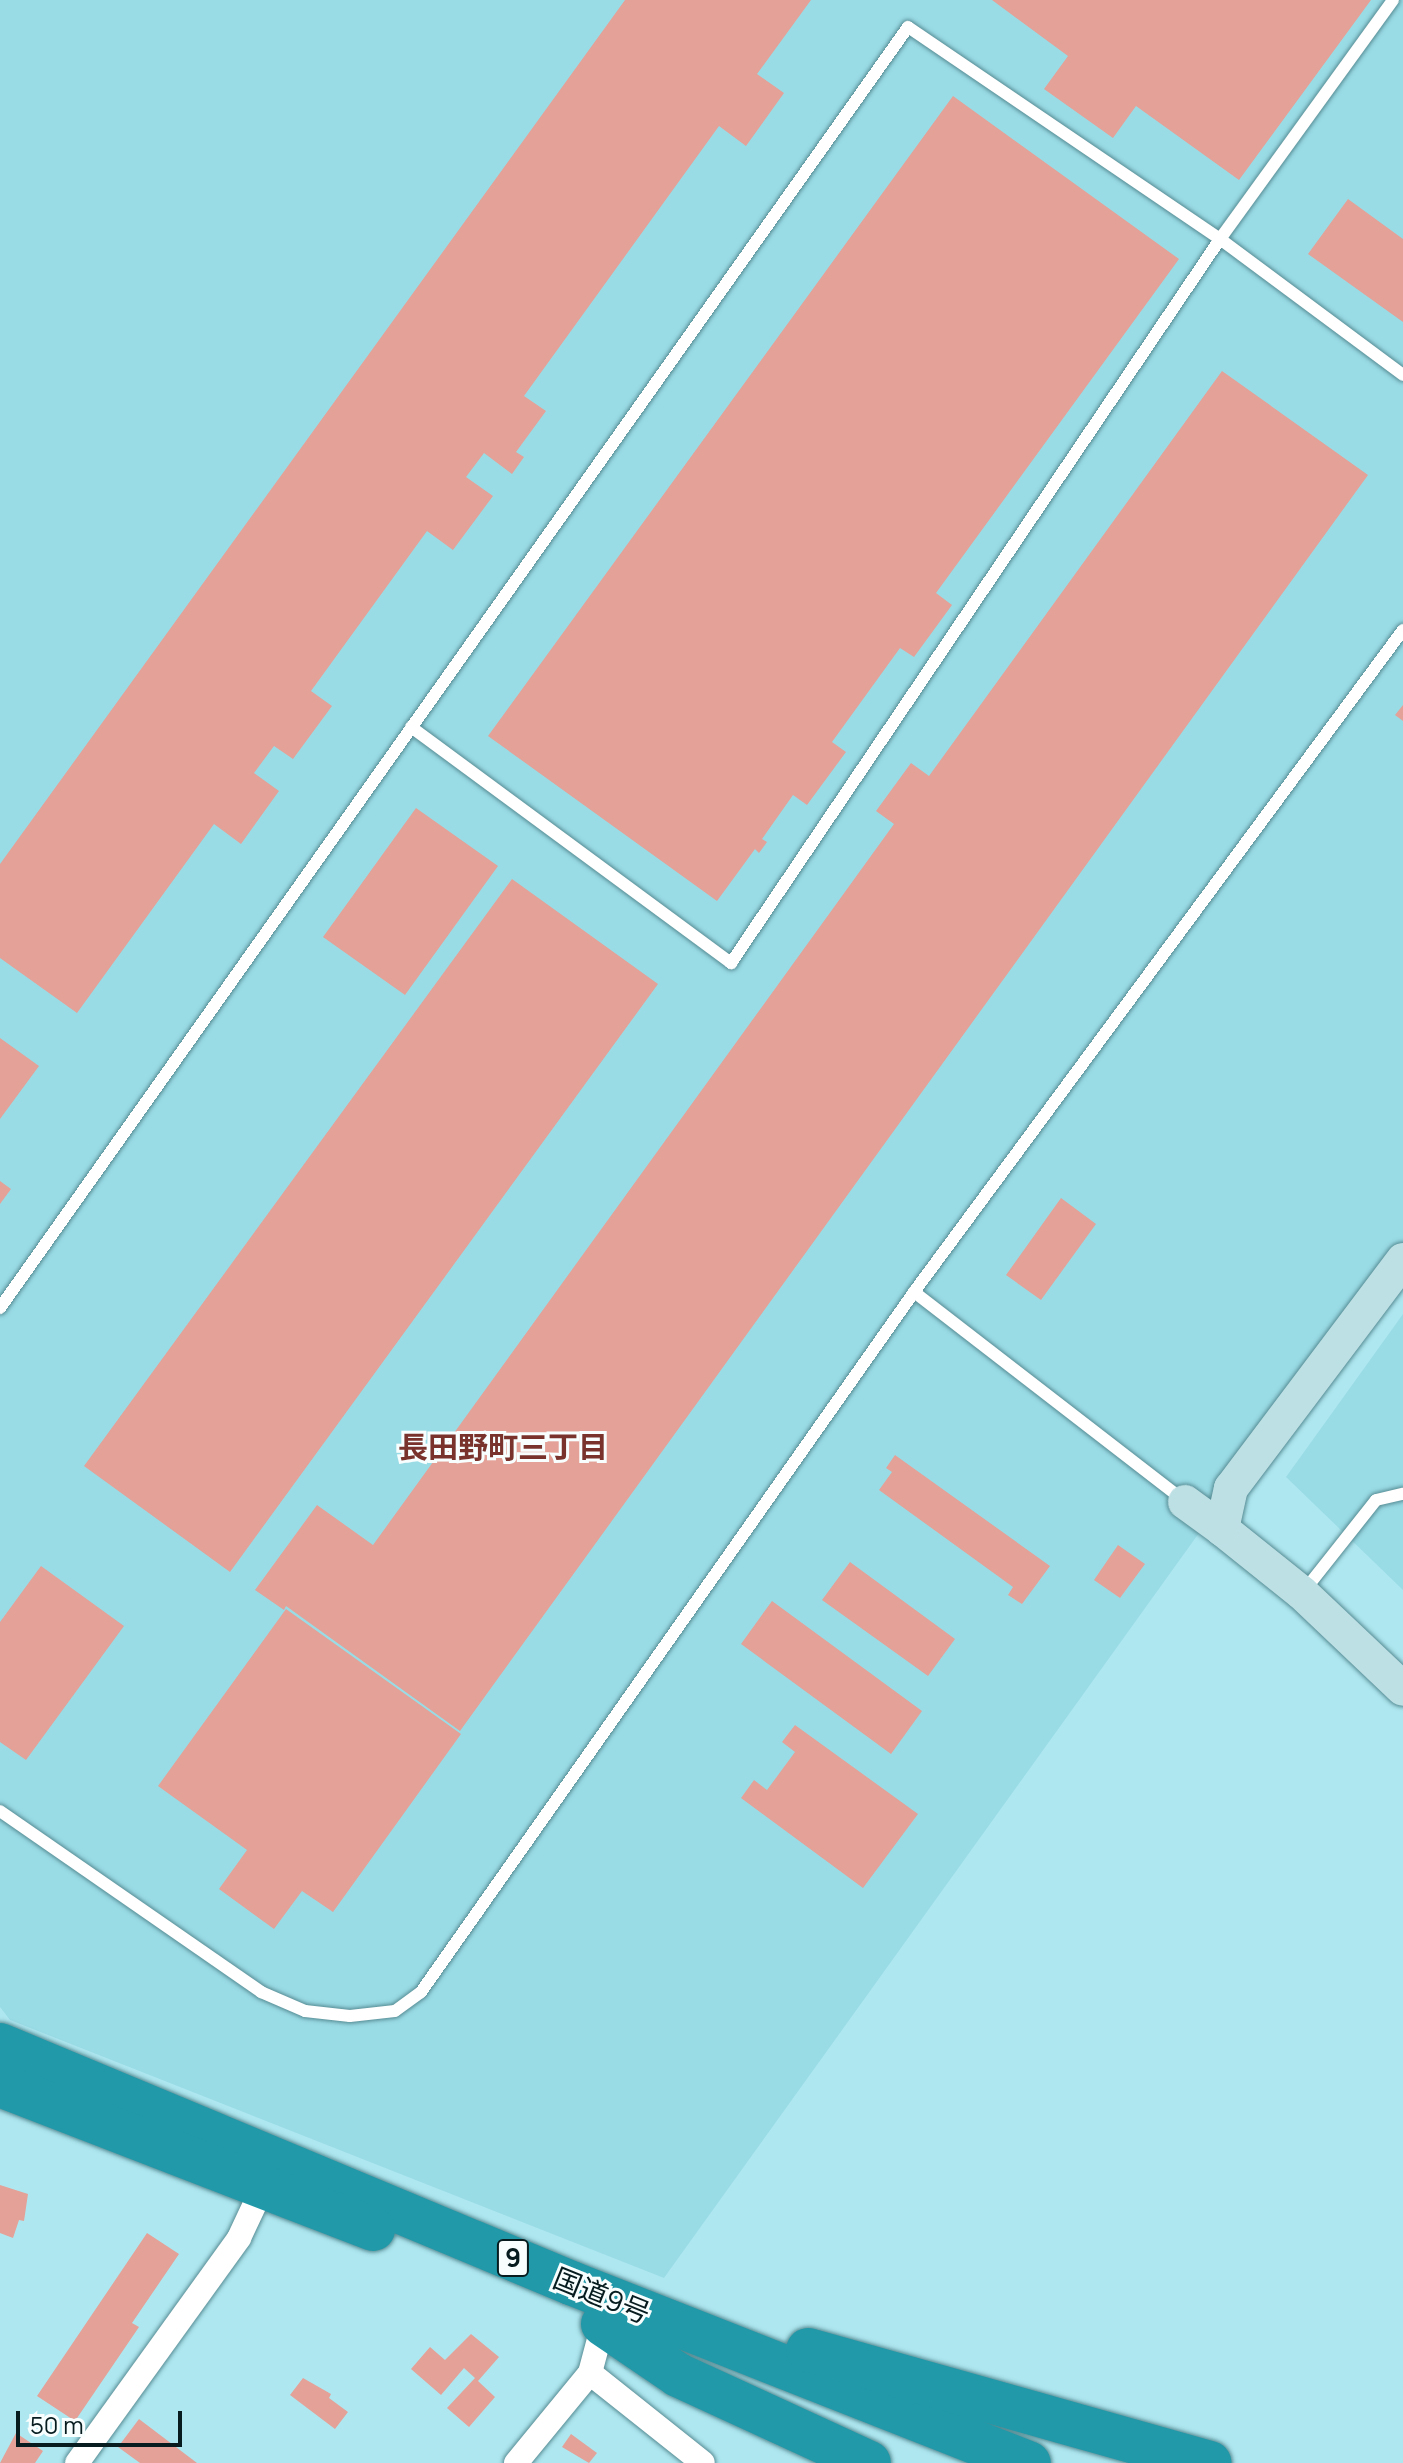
<!DOCTYPE html>
<meta charset="utf-8">
<style>
body{margin:0}
#map{position:relative;width:1403px;height:2463px;overflow:hidden;background:#afe7f0;font-family:Manrope,"Noto Sans JP",sans-serif}
div>[style]{position:absolute}
[style*='--x']{left:calc(var(--x)*1px);top:calc(var(--y)*1px);width:calc(var(--w)*1px);rotate:calc(var(--a)*1deg)}
.built>*{inset:0;background:#9adce6}
.building>*{inset:0;background:#e3a197}
.roads{filter:drop-shadow(0 0 2px #568b93) drop-shadow(0 0 2px #568b93)}
.lane>*{height:12px;margin:-6px;padding:0 6px;transform-origin:6px;border-radius:6px;background:#fff}
.street>*{height:24px;margin:-12px;padding:0 12px;transform-origin:12px;border-radius:12px;background:#fff}
.secondary>*{height:34px;margin:-17px;padding:0 17px;transform-origin:17px;border-radius:17px;background:#bde0e5}
.highway>*{height:44px;margin:-22px;padding:0 22px;transform-origin:22px;border-radius:22px;background:#2299a9}
span{translate:-50% -50%;white-space:nowrap;text-align:center;line-height:1.15;-webkit-text-stroke:6px #f8fefe;paint-order:stroke}
.shield-label span{padding:2px 6px;background:#f8fefe;border:2px solid;border-radius:6px;-webkit-text-stroke-width:0}
.shield-label{font-size:26px;color:#061c1f;font-weight:700}
.street-label{font-size:28px;color:#061c1f}
.neighbourhood-label{font-size:30px;color:#79332c;font-weight:700}
.scale{position:absolute;left:16px;top:2411px;width:166px;height:36px;box-sizing:border-box;border:4px solid #061c1f;border-top:0;padding-left:10px;font-size:24px;line-height:28px;white-space:nowrap;color:#061c1f;-webkit-text-stroke:6px #f8fefe;paint-order:stroke}
</style>
<div id="map">
<div class="built">
<i style="clip-path:polygon(0 0,1403px 0,1403px 1249px,664px 2278px,10px 2020px,0 2007px)"></i>
<i style="clip-path:polygon(1403px 1314px,1403px 1590px,1286px 1477px)"></i>
</div>
<div class="building">
<i style="clip-path:polygon(625px 0,811px 0,757px 74px,784px 93px,746px 146px,719px 126px,524px 396px,546px 411px,516px 452px,524px 457px,512px 474px,484px 453px,466px 477px,493px 496px,453px 550px,427px 531px,311px 691px,332px 706px,293px 759px,274px 746px,254px 773px,279px 791px,241px 844px,214px 824px,77px 1013px,0 958px,0 864px)"></i>
<i style="clip-path:polygon(992px 0,1371px 0,1239px 180px,1136px 106px,1113px 138px,1044px 89px,1068px 56px)"></i>
<i style="clip-path:polygon(953px 96px,1179px 259px,936px 593px,952px 605px,914px 657px,900px 648px,832px 742px,846px 752px,807px 805px,793px 795px,762px 839px,767px 842px,759px 853px,755px 849px,717px 901px,488px 736px)"></i>
<i style="clip-path:polygon(1348px 199px,1403px 239px,1403px 322px,1308px 254px)"></i>
<i style="clip-path:polygon(1222px 371px,1368px 475px,460px 1731px,286px 1606px,284px 1610px,255px 1590px,317px 1505px,373px 1545px,894px 824px,876px 811px,911px 763px,929px 776px)"></i>
<i style="clip-path:polygon(1403px 705px,1403px 721px,1395px 715px)"></i>
<i style="clip-path:polygon(416px 808px,498px 866px,405px 995px,323px 937px)"></i>
<i style="clip-path:polygon(512px 879px,658px 984px,230px 1572px,84px 1466px)"></i>
<i style="clip-path:polygon(0 1038px,39px 1066px,0 1119px)"></i>
<i style="clip-path:polygon(0 1181px,11px 1189px,0 1204px)"></i>
<i style="clip-path:polygon(1061px 1198px,1096px 1224px,1041px 1300px,1006px 1275px)"></i>
<i style="clip-path:polygon(895px 1455px,1050px 1566px,1022px 1604px,1008px 1595px,1013px 1587px,879px 1490px,892px 1472px,886px 1468px)"></i>
<i style="clip-path:polygon(1118px 1545px,1145px 1564px,1120px 1598px,1094px 1580px)"></i>
<i style="clip-path:polygon(850px 1562px,955px 1639px,928px 1676px,822px 1600px)"></i>
<i style="clip-path:polygon(41px 1566px,124px 1626px,26px 1760px,0 1742px,0 1622px)"></i>
<i style="clip-path:polygon(772px 1601px,922px 1711px,891px 1754px,741px 1644px)"></i>
<i style="clip-path:polygon(286px 1609px,461px 1734px,333px 1912px,302px 1891px,274px 1929px,219px 1889px,247px 1850px,158px 1786px)"></i>
<i style="clip-path:polygon(795px 1725px,918px 1814px,863px 1888px,741px 1798px,754px 1780px,767px 1790px,795px 1752px,782px 1742px)"></i>
<i style="clip-path:polygon(0 2185px,28px 2194px,24px 2221px,19px 2220px,13px 2238px,0 2233px)"></i>
<i style="clip-path:polygon(147px 2233px,179px 2254px,132px 2323px,139px 2327px,75px 2421px,37px 2396px)"></i>
<i style="clip-path:polygon(471px 2334px,499px 2357px,478px 2381px,495px 2397px,469px 2427px,447px 2408px,475px 2378px,464px 2368px,441px 2395px,411px 2369px,430px 2347px,445px 2360px)"></i>
<i style="clip-path:polygon(303px 2378px,331px 2394px,329px 2398px,348px 2412px,335px 2429px,290px 2395px)"></i>
<i style="clip-path:polygon(139px 2419px,197px 2463px,140px 2463px,118px 2447px)"></i>
<i style="clip-path:polygon(16px 2433px,43px 2451px,35px 2463px,0 2463px)"></i>
<i style="clip-path:polygon(571px 2434px,597px 2453px,589px 2463px,562px 2447px)"></i>
</div>
<div class="roads">
<div class="lane">
<i style="--x:411;--y:727;--w:398;--a:36.4"></i>
<i style="--x:731;--y:963;--w:874;--a:-55.96"></i>
<i style="--x:1220;--y:239;--w:295;--a:-54.1"></i>
<i style="--x:914;--y:1292;--w:340;--a:37.7"></i>
<i style="--x:0;--y:1308;--w:1570;--a:-54.67"></i>
<i style="--x:908;--y:27;--w:377;--a:34.2"></i>
<i style="--x:1220;--y:239;--w:228;--a:36.6"></i>
<i style="--x:1304;--y:1591;--w:116;--a:-51.6"></i>
<i style="--x:1376;--y:1500;--w:28;--a:-13"></i>
<i style="--x:0;--y:1811;--w:318;--a:34.7"></i>
<i style="--x:261;--y:1992;--w:48;--a:23.4"></i>
<i style="--x:305;--y:2011;--w:45;--a:6.3"></i>
<i style="--x:350;--y:2016;--w:45;--a:-6.3"></i>
<i style="--x:395;--y:2011;--w:32;--a:-36"></i>
<i style="--x:421;--y:1992;--w:856;--a:-54.84"></i>
<i style="--x:914;--y:1292;--w:823;--a:-53.55"></i>
</div>
<div class="street">
<i style="--x:590;--y:2373;--w:144;--a:38.5"></i>
<i style="--x:77;--y:2463;--w:277;--a:-54.2"></i>
<i style="--x:239;--y:2238;--w:54;--a:-64.9"></i>
<i style="--x:516;--y:2463;--w:117;--a:-50.6"></i>
<i style="--x:590;--y:2373;--w:51;--a:-75.1"></i>
</div>
<div class="secondary">
<i style="--x:1403;--y:1260;--w:286;--a:127"></i>
<i style="--x:1231;--y:1488;--w:42;--a:102.4"></i>
<i style="--x:1222;--y:1529;--w:102;--a:38.7"></i>
<i style="--x:1302;--y:1593;--w:139;--a:43.5"></i>
<i style="--x:1185;--y:1502;--w:46;--a:36.1"></i>
</div>
<div class="highway">
<i style="--x:0;--y:2045;--w:619;--a:22.63"></i>
<i style="--x:571;--y:2283;--w:492;--a:21.5"></i>
<i style="--x:0;--y:2085;--w:400;--a:21.1"></i>
<i style="--x:603;--y:2324;--w:91;--a:34.2"></i>
<i style="--x:678;--y:2375;--w:210;--a:24.7"></i>
<i style="--x:808;--y:2350;--w:417;--a:15.7"></i>
</div>
</div>
<div class="shield-label">
<span style="left:513px;top:2258px">9</span>
</div>
<div class="street-label">
<span style="left:602px;top:2295px;rotate:22deg">国道9号</span>
</div>
<div class="neighbourhood-label">
<span style="left:503px;top:1447px">長田野町三丁目</span>
</div>
<div class="scale">50 m</div>
</div>
